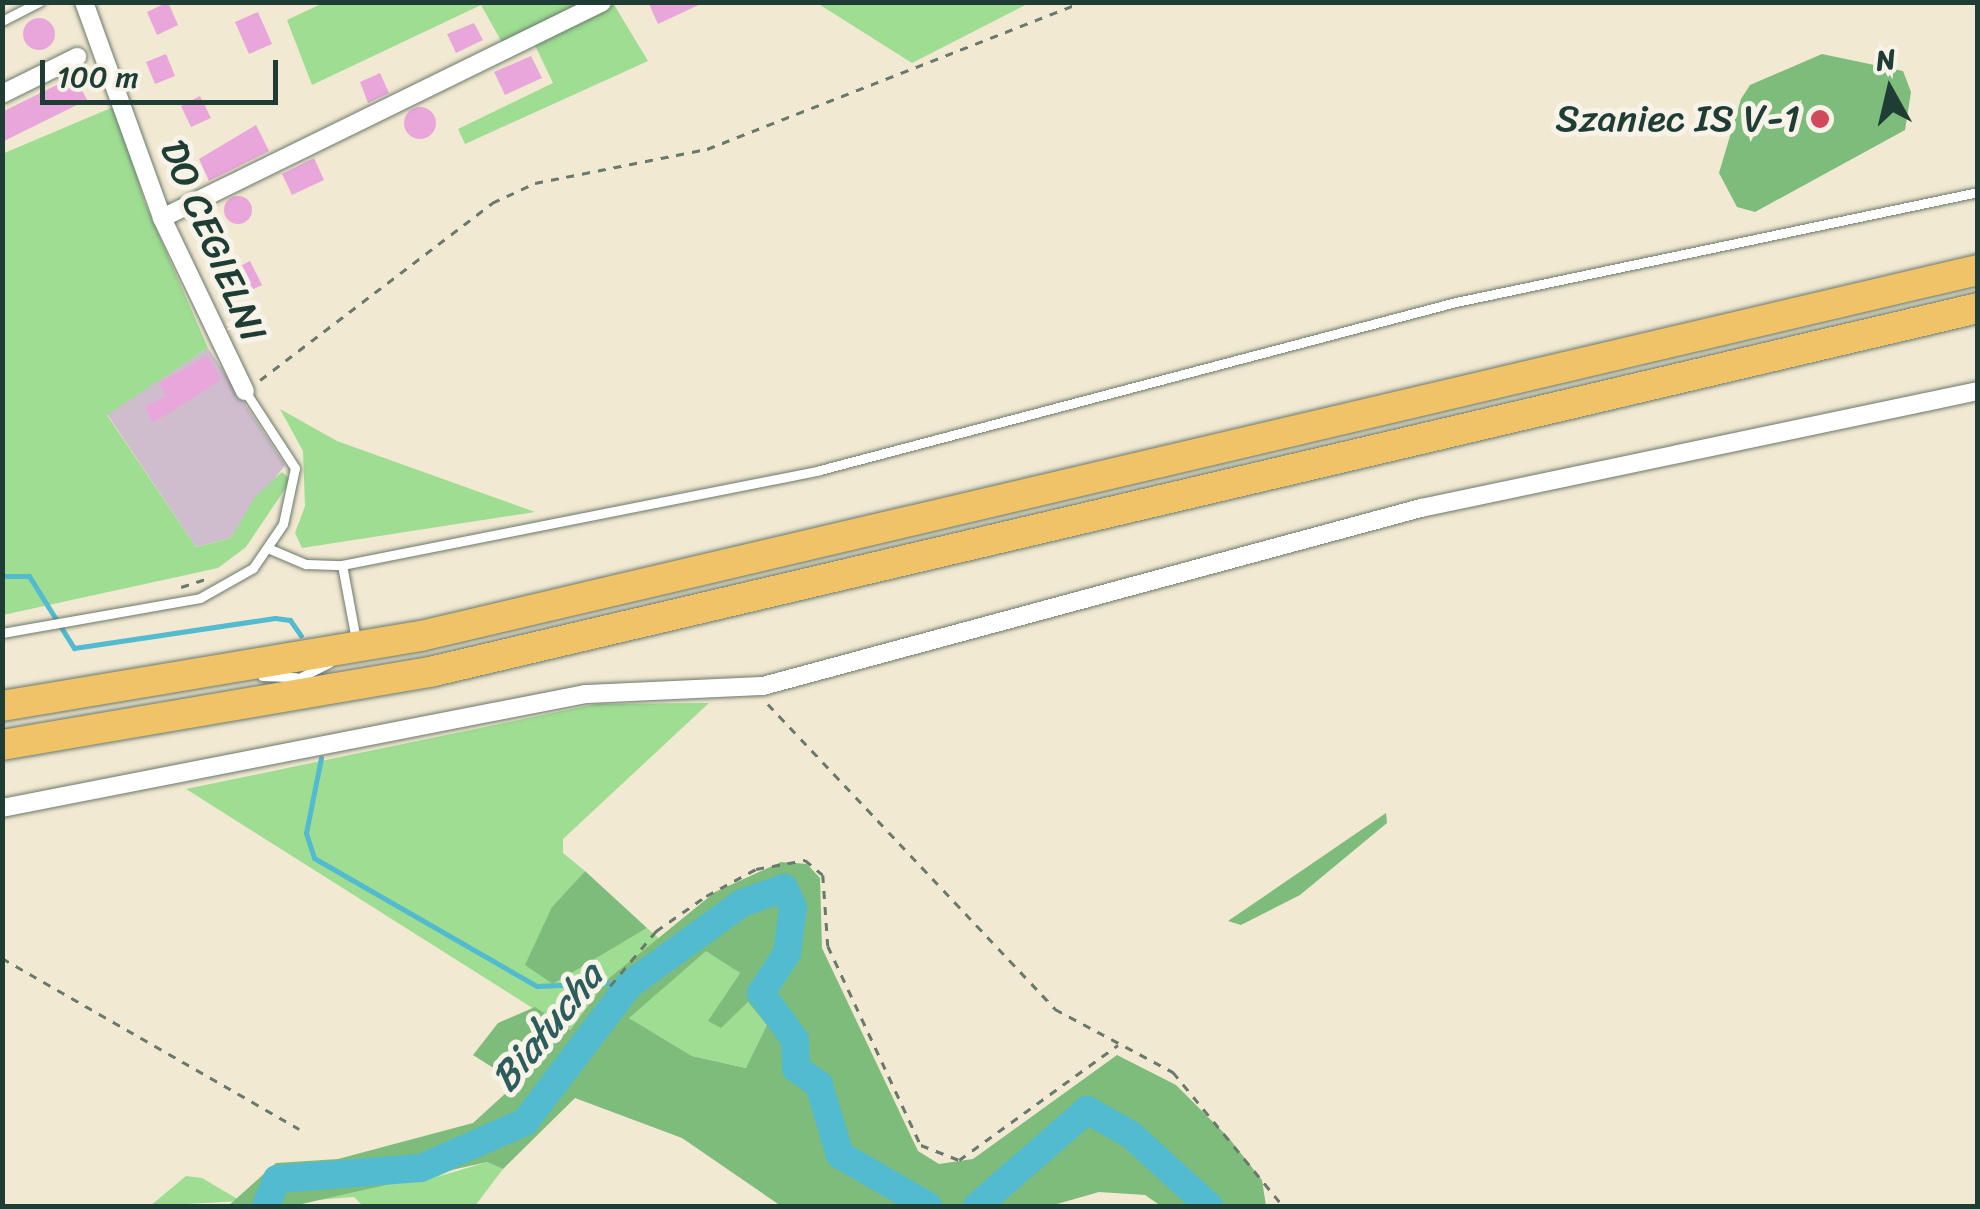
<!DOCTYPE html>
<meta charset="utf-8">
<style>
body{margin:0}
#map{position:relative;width:1980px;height:1209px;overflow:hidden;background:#f2e9d2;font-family:Sriracha,sans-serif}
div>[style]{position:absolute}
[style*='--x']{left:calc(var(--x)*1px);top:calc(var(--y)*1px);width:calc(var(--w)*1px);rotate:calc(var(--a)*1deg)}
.industrial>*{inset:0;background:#cfbdce}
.green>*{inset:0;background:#9edd92}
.forest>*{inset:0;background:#7ebc7c}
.stream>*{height:5px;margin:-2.5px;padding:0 2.5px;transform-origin:2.5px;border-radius:2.5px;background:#52bbd0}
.river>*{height:28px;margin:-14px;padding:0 14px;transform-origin:14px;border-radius:14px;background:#52bbd0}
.building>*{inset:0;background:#e8a6db}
.round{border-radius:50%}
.path>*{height:2.5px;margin-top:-1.25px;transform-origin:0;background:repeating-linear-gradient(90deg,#69796b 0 8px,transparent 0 16px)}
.roads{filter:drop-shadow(0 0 2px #69796b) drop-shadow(0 0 2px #69796b)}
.lane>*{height:9px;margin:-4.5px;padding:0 4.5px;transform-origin:4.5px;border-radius:4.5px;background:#fff}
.street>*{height:18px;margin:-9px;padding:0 9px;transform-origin:9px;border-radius:9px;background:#fff}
.highway>*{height:30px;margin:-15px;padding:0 15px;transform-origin:15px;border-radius:15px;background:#f0c369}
.dots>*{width:28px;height:28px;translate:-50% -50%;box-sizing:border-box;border:5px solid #f7f3e8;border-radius:50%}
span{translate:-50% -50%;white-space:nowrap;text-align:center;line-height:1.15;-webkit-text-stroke:10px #f7f3e8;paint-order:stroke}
.poi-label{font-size:38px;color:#1f3d34}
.right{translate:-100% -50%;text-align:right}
.street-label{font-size:38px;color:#1f3d34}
.water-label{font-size:40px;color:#2c5c5b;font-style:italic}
.frame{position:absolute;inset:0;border:5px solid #1f3d34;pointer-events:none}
.north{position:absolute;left:1840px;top:40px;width:100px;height:100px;-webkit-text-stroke:8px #f7f3e8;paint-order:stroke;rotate:352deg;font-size:28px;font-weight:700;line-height:40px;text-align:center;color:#1f3d34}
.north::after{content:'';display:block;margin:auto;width:35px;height:45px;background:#1f3d34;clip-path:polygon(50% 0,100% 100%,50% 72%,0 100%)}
.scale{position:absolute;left:40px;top:60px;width:238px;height:45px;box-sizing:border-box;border:5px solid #1f3d34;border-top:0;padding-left:12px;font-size:30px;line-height:35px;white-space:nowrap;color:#1f3d34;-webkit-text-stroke:8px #f7f3e8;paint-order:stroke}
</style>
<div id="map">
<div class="industrial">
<i style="clip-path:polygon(208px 348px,285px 465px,231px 538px,196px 547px,107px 414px)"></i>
</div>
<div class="green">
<i style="clip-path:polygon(323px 3px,594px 3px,504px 46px,481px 5px,312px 85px,287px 20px)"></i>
<i style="clip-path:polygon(613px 3px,648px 61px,465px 144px,458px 129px,553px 83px,534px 43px)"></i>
<i style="clip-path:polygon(817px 3px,1029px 3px,912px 63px)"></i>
<i style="clip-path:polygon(118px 105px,144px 201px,208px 348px,107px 415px,196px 547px,231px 538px,255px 497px,282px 472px,291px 480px,246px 547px,218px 568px,3px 615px,2px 154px)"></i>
<i style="clip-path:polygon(280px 409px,337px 441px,535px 512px,302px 548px,295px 533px,305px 506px,303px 451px)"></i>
<i style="clip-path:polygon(709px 703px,563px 839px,563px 853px,585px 871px,552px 907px,553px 984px,647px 928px,662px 941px,607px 980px,569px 1031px,186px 789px,596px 704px)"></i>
<i style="clip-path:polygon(evenodd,778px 865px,807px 903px,804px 1020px,868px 1167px,925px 1197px,942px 1196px,1015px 1145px,1049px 1105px,1094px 1107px,1217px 1160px,1244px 1185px,1249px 1206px,1185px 1206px,1134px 1157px,1072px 1142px,1001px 1206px,790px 1206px,829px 1140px,800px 1095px,793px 1053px,766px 1028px,747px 1068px,692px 1056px,629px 1018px,633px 1011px,532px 1134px,437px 1177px,487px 1162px,503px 1169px,475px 1206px,363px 1206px,354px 1197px,240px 1206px,275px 1169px,368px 1163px,474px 1127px,515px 1102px,528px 1071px,573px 1043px,614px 984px,778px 865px,767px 912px,767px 1022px,748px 1002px,720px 1027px,709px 1021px,740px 973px,708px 951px,767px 912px)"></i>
<i style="clip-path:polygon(186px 1176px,202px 1178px,241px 1201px,150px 1206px)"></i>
</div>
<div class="forest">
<i style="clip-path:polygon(1822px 54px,1903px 71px,1911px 92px,1905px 130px,1755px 212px,1737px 207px,1719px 173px,1741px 99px,1750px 85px)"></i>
<i style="clip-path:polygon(1386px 813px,1387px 823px,1300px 895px,1241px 925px,1228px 921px)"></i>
<i style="clip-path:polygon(evenodd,781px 862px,807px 864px,820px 878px,822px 948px,918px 1151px,939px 1164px,973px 1159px,1117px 1055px,1176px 1085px,1228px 1137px,1262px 1180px,1266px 1206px,1161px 1206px,1145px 1195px,1099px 1192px,1050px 1206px,781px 1206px,682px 1138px,575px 1098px,503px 1169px,487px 1162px,293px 1206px,228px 1206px,276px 1163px,338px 1159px,473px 1123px,517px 1083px,473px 1055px,498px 1023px,535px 1007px,570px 1030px,607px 980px,715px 892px,781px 862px,706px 951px,740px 973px,708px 1021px,721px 1028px,748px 1002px,767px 1025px,746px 1068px,692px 1056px,629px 1018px,706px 951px)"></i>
<i style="clip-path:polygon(585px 871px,647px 928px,553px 984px,525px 965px,552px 907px)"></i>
</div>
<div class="stream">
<i style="--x:2;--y:576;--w:27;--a:0"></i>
<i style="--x:29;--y:576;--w:85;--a:58"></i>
<i style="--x:74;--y:648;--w:203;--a:-8.5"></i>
<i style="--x:275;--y:618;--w:15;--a:8"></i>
<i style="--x:290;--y:620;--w:19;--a:55"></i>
<i style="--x:321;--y:758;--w:76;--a:101.3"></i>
<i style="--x:306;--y:833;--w:26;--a:72"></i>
<i style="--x:314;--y:858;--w:257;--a:29.9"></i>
<i style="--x:537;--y:986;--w:96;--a:-2.4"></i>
</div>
<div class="river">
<i style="--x:266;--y:1206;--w:29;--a:-68"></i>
<i style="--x:277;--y:1179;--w:144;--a:-4.4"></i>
<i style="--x:421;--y:1168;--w:114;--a:-23.9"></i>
<i style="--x:525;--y:1122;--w:172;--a:-52.8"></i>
<i style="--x:629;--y:985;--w:140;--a:-36"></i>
<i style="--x:742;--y:903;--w:45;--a:-19.7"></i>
<i style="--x:784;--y:888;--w:21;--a:65"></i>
<i style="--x:793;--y:907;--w:46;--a:97.4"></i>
<i style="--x:787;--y:953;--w:48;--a:123"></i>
<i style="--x:761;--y:993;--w:58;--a:54.1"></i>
<i style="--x:795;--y:1040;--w:28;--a:88"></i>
<i style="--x:796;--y:1068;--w:29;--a:36"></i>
<i style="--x:819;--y:1085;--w:73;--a:73.3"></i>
<i style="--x:840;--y:1155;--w:102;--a:30.1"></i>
<i style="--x:977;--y:1206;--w:146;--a:-41.1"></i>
<i style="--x:1087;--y:1110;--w:49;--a:29.2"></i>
<i style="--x:1130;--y:1134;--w:107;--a:42.3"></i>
</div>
<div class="building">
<i style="clip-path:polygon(168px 2px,178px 25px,157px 35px,147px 12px)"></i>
<i style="clip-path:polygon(648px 2px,705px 2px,658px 24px)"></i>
<i style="clip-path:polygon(258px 12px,272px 44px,249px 54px,235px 22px)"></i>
<i class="round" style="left:23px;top:18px;width:32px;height:32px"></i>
<i style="clip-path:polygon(474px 23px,483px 40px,456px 53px,447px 34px)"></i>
<i style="clip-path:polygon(166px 54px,175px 76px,155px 84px,146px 62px)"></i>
<i style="clip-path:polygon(531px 56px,542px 78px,505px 95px,494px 72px)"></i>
<i style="clip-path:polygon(380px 73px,389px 93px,368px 103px,360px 82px)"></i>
<i style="clip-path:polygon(75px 76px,87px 100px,2px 142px,2px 112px)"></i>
<i style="clip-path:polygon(200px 96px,211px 118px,191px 127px,181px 106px)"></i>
<i class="round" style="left:404px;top:107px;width:32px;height:32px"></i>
<i style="clip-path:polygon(256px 125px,269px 151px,209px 181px,199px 159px)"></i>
<i style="clip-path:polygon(314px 158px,324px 180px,292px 195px,282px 174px)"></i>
<i class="round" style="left:224px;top:196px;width:28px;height:28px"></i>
<i style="clip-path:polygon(250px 261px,262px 285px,238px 296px,229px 272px)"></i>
<i style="clip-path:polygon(208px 356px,221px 380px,153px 423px,145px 407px,166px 396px,159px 383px)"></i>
</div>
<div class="path">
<i style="--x:260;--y:380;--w:292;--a:-37.3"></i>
<i style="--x:492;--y:203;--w:47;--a:-24.9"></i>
<i style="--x:535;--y:183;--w:175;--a:-11.2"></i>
<i style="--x:707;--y:149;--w:404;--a:-21.4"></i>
<i style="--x:181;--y:587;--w:26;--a:-18"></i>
<i style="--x:768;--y:704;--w:419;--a:46.7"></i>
<i style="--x:1055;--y:1009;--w:134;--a:28.1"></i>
<i style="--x:1173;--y:1072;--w:173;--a:50.6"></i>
<i style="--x:2;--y:958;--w:343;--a:29.9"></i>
<i style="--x:610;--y:986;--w:72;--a:-50.1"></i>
<i style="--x:656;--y:931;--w:61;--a:-35"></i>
<i style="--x:706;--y:896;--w:57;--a:-28.4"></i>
<i style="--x:756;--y:869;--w:50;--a:-10.4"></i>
<i style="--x:805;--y:860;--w:23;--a:40"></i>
<i style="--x:823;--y:875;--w:71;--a:86"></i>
<i style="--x:828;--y:946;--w:220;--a:65"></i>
<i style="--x:921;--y:1145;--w:41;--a:21.5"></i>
<i style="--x:959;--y:1160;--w:196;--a:-35.9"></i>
</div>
<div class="roads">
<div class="lane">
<i style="--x:2;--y:21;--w:42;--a:-27.2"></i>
<i style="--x:270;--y:549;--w:39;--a:23"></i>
<i style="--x:306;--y:564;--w:36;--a:2"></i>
<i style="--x:342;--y:565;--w:487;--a:-11.2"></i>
<i style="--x:820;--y:470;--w:658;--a:-14.8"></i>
<i style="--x:1456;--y:302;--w:533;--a:-11.9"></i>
<i style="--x:342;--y:565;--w:76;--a:79.4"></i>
<i style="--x:2;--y:633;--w:201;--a:-10"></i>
<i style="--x:200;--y:598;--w:61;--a:-29.5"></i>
<i style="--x:253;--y:568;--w:53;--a:-55.7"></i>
<i style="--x:283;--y:524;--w:57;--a:-77.9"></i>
<i style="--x:295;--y:468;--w:92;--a:-123"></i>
<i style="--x:262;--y:676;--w:34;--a:2"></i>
<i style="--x:289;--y:683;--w:45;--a:-26.6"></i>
</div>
<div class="street">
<i style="--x:84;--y:2;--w:230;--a:70.1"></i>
<i style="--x:162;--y:218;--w:192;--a:64.4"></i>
<i style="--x:2;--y:94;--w:84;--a:-26.3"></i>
<i style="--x:162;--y:218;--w:490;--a:-26.1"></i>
<i style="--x:2;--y:808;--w:594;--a:-11.06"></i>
<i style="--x:585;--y:694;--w:178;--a:-2.6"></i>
<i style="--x:763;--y:686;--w:682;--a:-15.14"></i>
<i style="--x:1421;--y:508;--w:569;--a:-11.86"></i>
</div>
<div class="highway">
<i style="--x:2;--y:706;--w:425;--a:-9.5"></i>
<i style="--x:421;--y:636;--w:1599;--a:-13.23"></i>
<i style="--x:2;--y:745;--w:438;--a:-9.7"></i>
<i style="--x:434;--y:671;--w:1586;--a:-13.23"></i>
</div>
</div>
<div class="dots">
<i style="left:1820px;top:119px;background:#d1495b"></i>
</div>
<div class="poi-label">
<span class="right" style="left:1800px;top:119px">Szaniec IS V-1</span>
</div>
<div class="street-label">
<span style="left:213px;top:241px;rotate:67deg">DO CEGIELNI</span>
</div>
<div class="water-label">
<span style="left:547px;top:1027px;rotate:-51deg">Białucha</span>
</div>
<div class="frame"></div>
<div class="north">N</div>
<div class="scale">100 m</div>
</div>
